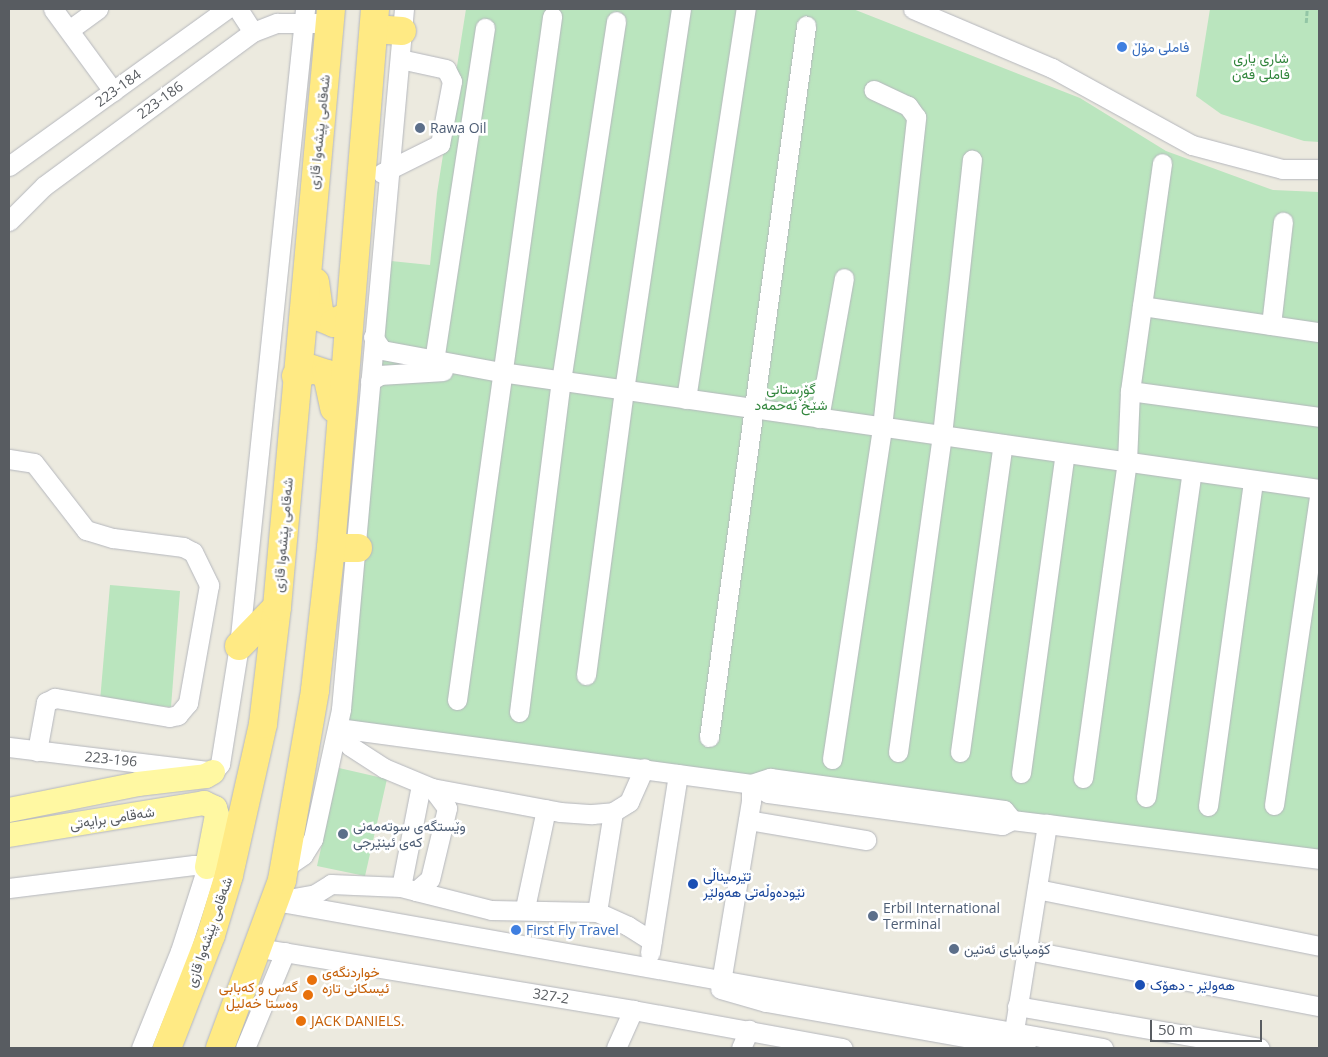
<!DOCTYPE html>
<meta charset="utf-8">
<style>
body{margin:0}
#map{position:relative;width:1328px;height:1057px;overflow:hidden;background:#eceadf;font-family:"Open Sans",Vazirmatn,sans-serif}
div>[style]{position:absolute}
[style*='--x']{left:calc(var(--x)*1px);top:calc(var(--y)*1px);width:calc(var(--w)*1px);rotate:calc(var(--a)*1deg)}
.green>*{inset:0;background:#bae5be}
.path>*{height:2.5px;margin-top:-1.25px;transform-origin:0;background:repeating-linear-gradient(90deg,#93c6a6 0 5px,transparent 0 7.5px)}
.roads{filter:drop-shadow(0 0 1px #b5b7bd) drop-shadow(0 0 1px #b5b7bd)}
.minor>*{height:19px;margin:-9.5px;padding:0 9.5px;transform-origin:9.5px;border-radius:9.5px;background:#fff}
.major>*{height:24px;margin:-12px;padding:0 12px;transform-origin:12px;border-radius:12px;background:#fff8a2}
.highway>*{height:28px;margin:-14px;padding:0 14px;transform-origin:14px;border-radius:14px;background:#ffea84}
.dots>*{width:14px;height:14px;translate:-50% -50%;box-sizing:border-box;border:2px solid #fff;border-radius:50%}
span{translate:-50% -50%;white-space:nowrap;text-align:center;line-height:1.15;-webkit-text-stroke:5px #fff;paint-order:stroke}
.shop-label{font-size:14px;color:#366cbe}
.left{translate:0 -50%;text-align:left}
.park-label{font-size:14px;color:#32863d}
.street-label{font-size:14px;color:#585c61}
.service-label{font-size:14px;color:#4e5e75}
.transit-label{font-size:14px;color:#164399}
.food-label{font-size:14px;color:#c56008}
.right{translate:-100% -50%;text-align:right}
.frame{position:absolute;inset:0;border:10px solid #585c61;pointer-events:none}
.scale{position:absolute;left:1150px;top:1020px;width:112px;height:22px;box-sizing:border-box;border:2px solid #585c61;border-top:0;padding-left:6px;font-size:15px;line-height:18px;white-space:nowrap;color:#585c61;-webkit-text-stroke:4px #fff;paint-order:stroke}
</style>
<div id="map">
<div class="green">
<i style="clip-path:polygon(466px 9px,853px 9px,1080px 98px,1166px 151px,1273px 190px,1319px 192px,1319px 858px,347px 721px,391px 261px,430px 265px,437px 193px)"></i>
<i style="clip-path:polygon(1210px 9px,1319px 9px,1319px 142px,1304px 141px,1221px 114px,1196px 96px)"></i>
<i style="clip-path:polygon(110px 585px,180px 591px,171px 707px,100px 701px)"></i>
<i style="clip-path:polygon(339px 768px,387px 779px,365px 876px,317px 866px)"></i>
</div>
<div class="path">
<i style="--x:1306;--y:23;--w:14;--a:-86"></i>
</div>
<div class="roads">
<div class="minor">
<i style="--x:53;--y:9;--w:102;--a:53.8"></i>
<i style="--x:238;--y:9;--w:27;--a:57"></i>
<i style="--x:913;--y:9;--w:151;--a:23"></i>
<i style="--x:1052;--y:68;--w:160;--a:28.8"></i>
<i style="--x:1192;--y:145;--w:93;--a:14.9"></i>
<i style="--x:1282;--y:169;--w:37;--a:0"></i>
<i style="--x:69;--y:30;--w:36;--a:-36"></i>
<i style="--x:9;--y:166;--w:269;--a:-35.8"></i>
<i style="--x:382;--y:173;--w:65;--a:-26.6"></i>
<i style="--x:440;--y:144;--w:64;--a:-79.2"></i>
<i style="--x:452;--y:81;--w:13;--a:-117"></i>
<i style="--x:446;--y:69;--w:47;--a:-167.7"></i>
<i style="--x:9;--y:221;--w:49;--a:-45"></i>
<i style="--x:44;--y:186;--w:260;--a:-36.4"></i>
<i style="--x:253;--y:32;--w:26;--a:-21"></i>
<i style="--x:277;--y:23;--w:39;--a:0"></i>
<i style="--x:1142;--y:306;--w:179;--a:8.4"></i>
<i style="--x:1271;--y:325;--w:104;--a:-83.4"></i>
<i style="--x:373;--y:337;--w:16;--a:55"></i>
<i style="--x:382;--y:350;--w:121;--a:10.5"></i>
<i style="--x:501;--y:372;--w:826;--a:8.14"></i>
<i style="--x:434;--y:361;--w:337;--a:-81.3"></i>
<i style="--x:370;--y:381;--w:12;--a:-31"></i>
<i style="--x:380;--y:375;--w:63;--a:-3.6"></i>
<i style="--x:1130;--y:391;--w:191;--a:7.8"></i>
<i style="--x:686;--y:399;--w:395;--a:-81.3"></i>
<i style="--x:819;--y:418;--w:142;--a:-79.9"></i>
<i style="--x:9;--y:459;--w:25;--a:9"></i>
<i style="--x:34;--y:463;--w:85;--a:52.2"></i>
<i style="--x:86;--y:530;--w:28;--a:17"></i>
<i style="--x:113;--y:538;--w:71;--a:7.3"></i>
<i style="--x:183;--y:547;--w:11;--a:27"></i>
<i style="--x:193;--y:552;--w:37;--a:64"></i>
<i style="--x:209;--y:585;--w:120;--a:100.1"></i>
<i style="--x:188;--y:703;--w:16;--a:130"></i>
<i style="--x:178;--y:715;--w:9;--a:167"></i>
<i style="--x:169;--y:717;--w:116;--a:-170.5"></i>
<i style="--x:55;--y:698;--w:10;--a:156"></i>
<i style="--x:46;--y:702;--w:50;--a:100.4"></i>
<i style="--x:586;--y:675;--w:288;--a:-82.4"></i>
<i style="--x:624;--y:390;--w:385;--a:-81.5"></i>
<i style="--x:457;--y:700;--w:690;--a:-82.08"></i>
<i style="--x:519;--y:712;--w:334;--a:-82.8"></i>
<i style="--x:561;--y:381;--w:364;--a:-81.3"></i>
<i style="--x:338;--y:728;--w:417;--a:7.7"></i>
<i style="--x:751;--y:784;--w:17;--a:90"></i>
<i style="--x:751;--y:801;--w:190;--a:99.4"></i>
<i style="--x:709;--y:737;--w:718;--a:-82.23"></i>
<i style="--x:9;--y:747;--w:198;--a:6.9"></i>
<i style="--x:206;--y:771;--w:7;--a:8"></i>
<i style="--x:213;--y:772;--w:11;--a:-49"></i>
<i style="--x:220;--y:764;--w:120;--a:-80.9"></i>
<i style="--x:239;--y:646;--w:640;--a:-84.08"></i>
<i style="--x:898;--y:752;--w:320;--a:-82.1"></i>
<i style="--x:942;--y:435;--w:277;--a:-83.8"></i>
<i style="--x:960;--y:752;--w:311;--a:-82.1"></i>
<i style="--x:832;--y:759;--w:336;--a:-81.4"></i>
<i style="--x:882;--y:427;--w:312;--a:-83.7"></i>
<i style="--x:916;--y:117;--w:14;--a:-126"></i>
<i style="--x:908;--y:106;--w:38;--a:-155"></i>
<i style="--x:1021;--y:773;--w:323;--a:-82.2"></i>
<i style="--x:770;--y:778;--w:236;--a:7.8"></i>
<i style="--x:1004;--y:810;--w:13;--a:51"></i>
<i style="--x:1012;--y:820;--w:11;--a:153"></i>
<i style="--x:1002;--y:825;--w:236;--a:-172.2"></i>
<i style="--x:768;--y:793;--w:19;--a:-152"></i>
<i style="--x:751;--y:784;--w:20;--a:-18"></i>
<i style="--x:1083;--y:778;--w:319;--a:-82.1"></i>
<i style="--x:1127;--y:462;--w:71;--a:-87.6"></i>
<i style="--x:1130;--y:391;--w:230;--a:-82"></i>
<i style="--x:432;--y:788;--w:130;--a:10.6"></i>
<i style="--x:560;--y:812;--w:32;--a:4"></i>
<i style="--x:592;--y:814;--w:21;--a:-5"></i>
<i style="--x:613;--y:812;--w:19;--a:-32"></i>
<i style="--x:629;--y:802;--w:37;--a:-66"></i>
<i style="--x:1146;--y:797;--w:329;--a:-82"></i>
<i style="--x:1274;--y:805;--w:310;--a:-81.7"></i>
<i style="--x:1208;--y:806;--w:329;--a:-82.1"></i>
<i style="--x:748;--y:820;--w:120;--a:9.6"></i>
<i style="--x:1012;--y:820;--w:35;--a:7"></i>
<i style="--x:284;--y:868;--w:23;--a:-34"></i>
<i style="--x:303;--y:855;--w:19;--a:-58"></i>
<i style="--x:313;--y:839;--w:133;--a:-77.8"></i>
<i style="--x:341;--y:709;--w:703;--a:-84.86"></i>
<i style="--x:401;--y:887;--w:104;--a:-78.9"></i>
<i style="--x:9;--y:888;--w:186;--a:-7.1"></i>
<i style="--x:194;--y:865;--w:13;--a:9"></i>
<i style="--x:207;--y:867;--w:88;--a:107.8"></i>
<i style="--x:180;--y:951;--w:105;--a:111.9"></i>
<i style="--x:1037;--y:889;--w:288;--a:11.4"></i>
<i style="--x:416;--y:891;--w:77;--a:14.2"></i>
<i style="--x:491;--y:910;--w:106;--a:1.1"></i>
<i style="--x:597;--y:912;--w:34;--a:24"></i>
<i style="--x:628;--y:926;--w:28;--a:32"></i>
<i style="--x:288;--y:899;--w:27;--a:-10"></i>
<i style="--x:315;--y:894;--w:19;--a:-32"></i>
<i style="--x:331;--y:884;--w:70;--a:2.5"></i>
<i style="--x:401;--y:887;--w:16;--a:15"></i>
<i style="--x:416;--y:891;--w:18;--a:-41"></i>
<i style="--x:430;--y:879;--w:73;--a:-76.5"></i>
<i style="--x:447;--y:808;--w:25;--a:-127"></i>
<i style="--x:432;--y:788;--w:52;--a:-157.4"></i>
<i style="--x:384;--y:768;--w:40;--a:-147.1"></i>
<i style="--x:350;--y:746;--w:22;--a:-124"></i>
<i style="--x:275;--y:901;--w:841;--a:10.07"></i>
<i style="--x:525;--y:908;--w:101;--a:-78"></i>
<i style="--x:597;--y:912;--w:101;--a:-80.9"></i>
<i style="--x:259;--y:948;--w:379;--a:9.4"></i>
<i style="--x:633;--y:1010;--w:213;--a:10.3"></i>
<i style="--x:1027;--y:950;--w:297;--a:10.9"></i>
<i style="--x:650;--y:953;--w:181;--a:-81.1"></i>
<i style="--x:721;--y:989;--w:47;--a:16.1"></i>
<i style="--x:766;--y:1002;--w:264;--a:10"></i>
<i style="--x:1017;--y:1006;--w:246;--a:9.8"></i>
<i style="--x:1012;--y:1043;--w:222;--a:-80.9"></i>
<i style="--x:1047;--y:824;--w:274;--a:7.3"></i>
<i style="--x:245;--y:1048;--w:104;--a:-67.4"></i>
<i style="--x:616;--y:1048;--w:42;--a:-65.9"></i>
<i style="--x:741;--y:1048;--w:20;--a:-66"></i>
</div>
<div class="major">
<i style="--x:9;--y:810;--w:132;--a:-11.4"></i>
<i style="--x:138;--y:784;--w:68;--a:-6.7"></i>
<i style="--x:206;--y:776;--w:8;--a:-30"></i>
<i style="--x:9;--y:835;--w:198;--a:-9.3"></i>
<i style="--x:204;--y:803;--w:12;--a:24"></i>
<i style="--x:215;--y:808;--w:7;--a:74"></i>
<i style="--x:217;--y:815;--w:53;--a:100.9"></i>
</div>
<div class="highway">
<i style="--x:374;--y:29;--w:28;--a:4"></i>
<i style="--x:315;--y:282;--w:35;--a:82"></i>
<i style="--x:320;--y:317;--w:15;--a:23"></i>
<i style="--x:334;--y:323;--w:17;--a:-28"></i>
<i style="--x:296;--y:376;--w:17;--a:-24"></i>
<i style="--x:312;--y:369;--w:16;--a:18"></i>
<i style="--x:327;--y:374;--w:35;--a:78"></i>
<i style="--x:331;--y:548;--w:27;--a:0"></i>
<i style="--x:239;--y:646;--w:54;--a:-45.7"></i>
<i style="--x:167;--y:1048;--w:121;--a:-68.7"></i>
<i style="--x:211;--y:935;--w:63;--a:-73.3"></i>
<i style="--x:229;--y:875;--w:155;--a:-77.3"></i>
<i style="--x:263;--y:724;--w:118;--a:-83.2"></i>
<i style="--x:277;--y:607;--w:600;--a:-84.84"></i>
<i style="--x:220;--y:1048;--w:179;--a:-69.7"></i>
<i style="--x:282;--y:880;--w:193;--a:-80.1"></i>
<i style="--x:315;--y:690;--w:143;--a:-83.6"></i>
<i style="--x:331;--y:548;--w:541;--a:-85.33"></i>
</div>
</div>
<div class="dots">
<i style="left:1122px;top:47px;background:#3f7fe0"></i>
<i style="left:420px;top:128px;background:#5c6f8a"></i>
<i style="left:343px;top:834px;background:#5c6f8a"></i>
<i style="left:693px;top:884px;background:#1a4fb4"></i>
<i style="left:873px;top:916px;background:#5c6f8a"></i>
<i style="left:516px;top:930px;background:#3f7fe0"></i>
<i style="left:954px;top:949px;background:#5c6f8a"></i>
<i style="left:312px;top:980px;background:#e8710a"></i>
<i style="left:1140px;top:985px;background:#1a4fb4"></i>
<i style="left:308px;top:995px;background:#e8710a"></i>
<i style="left:301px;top:1021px;background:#e8710a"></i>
</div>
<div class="shop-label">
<span class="left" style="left:1132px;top:47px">فاملی مۆڵ</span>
<span class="left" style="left:526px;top:930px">First Fly Travel</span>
</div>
<div class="park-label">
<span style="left:1261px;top:66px">شاری یاری<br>فاملی فەن</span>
<span style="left:791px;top:397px">گۆڕستانی<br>شێخ ئەحمەد</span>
</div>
<div class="street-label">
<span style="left:118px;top:88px;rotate:-36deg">223-184</span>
<span style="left:160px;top:100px;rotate:-36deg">223-186</span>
<span style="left:319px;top:132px;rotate:-84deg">شەقامی پێشەوا قازی</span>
<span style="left:283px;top:535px;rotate:-85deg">شەقامی پێشەوا قازی</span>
<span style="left:111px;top:759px;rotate:6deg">223-196</span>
<span style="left:112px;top:818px;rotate:-9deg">شەقامی برایەتی</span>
<span style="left:209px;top:932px;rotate:-71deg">شەقامی پێشەوا قازی</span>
<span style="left:551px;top:996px;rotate:9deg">327-2</span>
</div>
<div class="service-label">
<span class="left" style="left:430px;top:128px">Rawa Oil</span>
<span class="left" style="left:353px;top:834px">وێستگەی سوتەمەنی<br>کەی ئینێرجی</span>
<span class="left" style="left:883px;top:916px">Erbil International<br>Terminal</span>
<span class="left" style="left:964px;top:949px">کۆمپانیای ئەتین</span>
</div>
<div class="transit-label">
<span class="left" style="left:703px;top:884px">تێرمیناڵی<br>نێودەوڵەتی هەولێر</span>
<span class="left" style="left:1150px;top:985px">هەولێر - دهۆک</span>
</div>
<div class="food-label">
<span class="left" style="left:322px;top:980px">خواردنگەی<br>ئیسکانی تازە</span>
<span class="right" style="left:298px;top:995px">گەس و کەبابی<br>وەستا خەلیل</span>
<span class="left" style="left:311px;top:1021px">JACK DANIELS.</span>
</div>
<div class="frame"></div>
<div class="scale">50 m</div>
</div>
